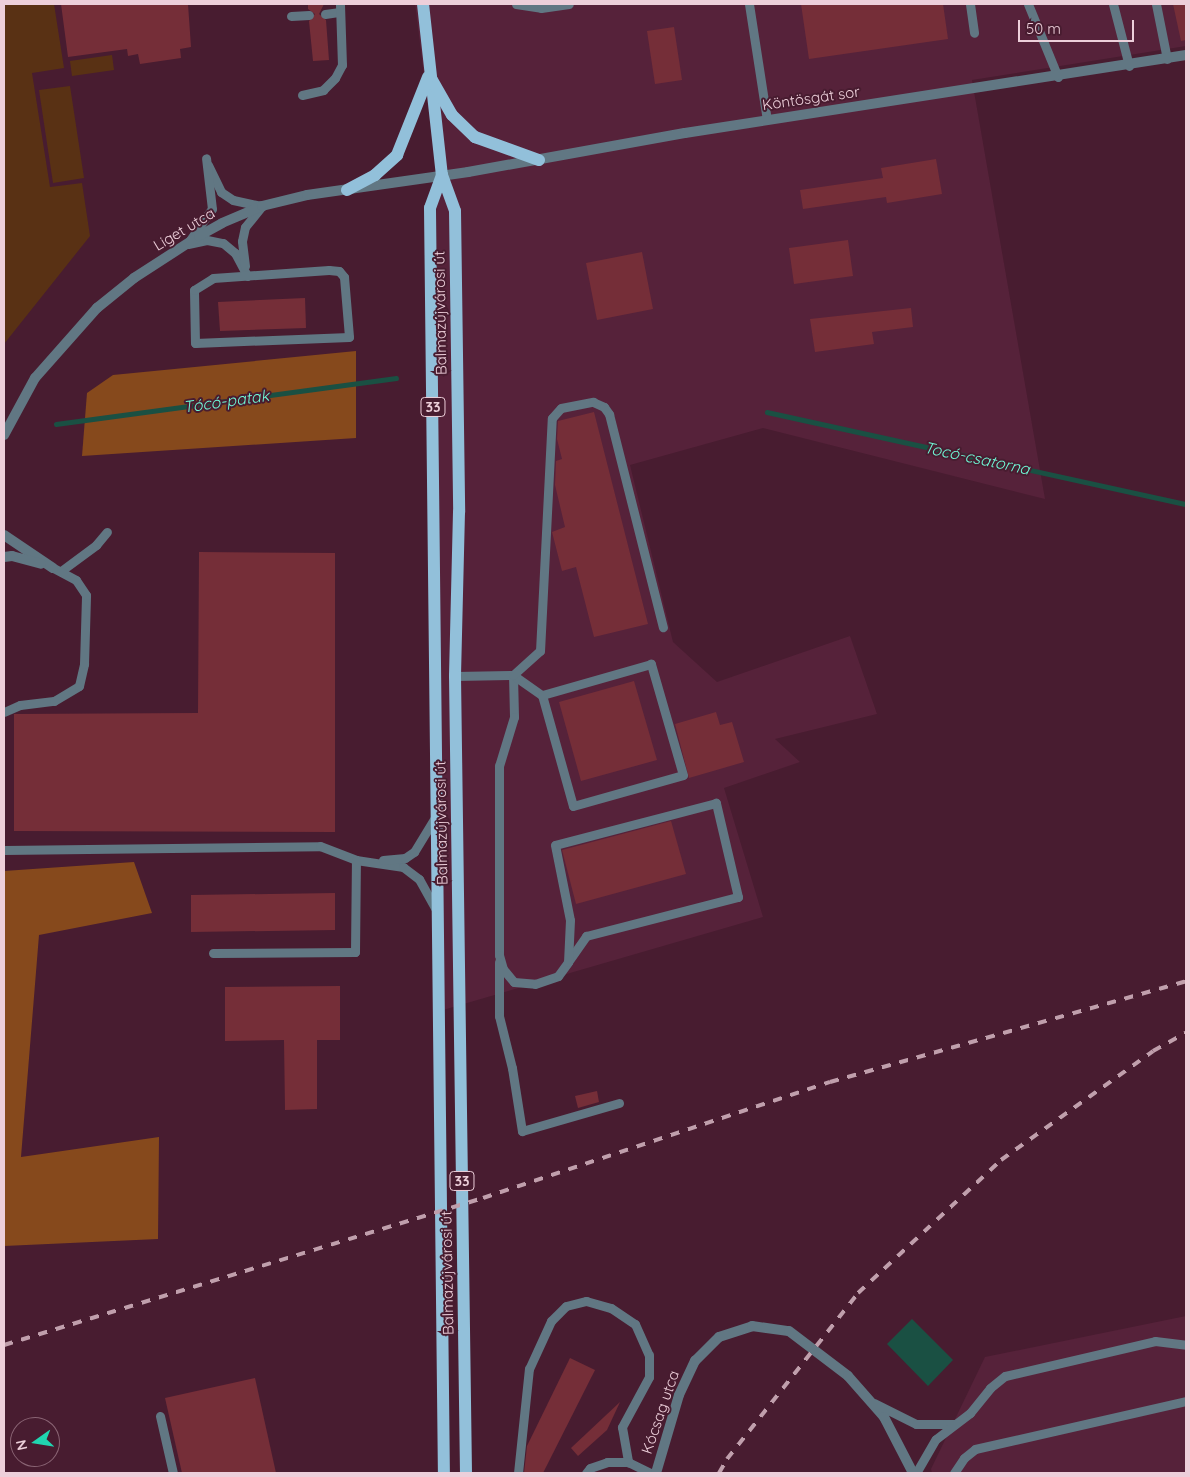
<!DOCTYPE html>
<meta charset="utf-8">
<style>
body{margin:0}
#map{position:relative;width:1190px;height:1477px;overflow:hidden;background:#481c30;font-family:Quicksand,sans-serif}
div>[style]{position:absolute}
[style*='--x']{left:calc(var(--x)*1px);top:calc(var(--y)*1px);width:calc(var(--w)*1px);rotate:calc(var(--a)*1deg)}
.built>*{inset:0;background:#56223a}
.green>*{inset:0;background:#593114}
.forest>*{inset:0;background:#86491c}
.water>*{inset:0;background:#1a5043}
.stream>*{height:4.5px;margin:-2.25px;padding:0 2.25px;transform-origin:2.25px;border-radius:2.25px;background:#1a5043}
.building>*{inset:0;background:#752e38}
.service>*{height:9px;margin:-4.5px;padding:0 4.5px;transform-origin:4.5px;border-radius:4.5px;background:#617783}
.minor>*{height:10px;margin:-5px;padding:0 5px;transform-origin:5px;border-radius:5px;background:#617783}
.primary>*{height:12px;margin:-6px;padding:0 6px;transform-origin:6px;border-radius:6px;background:#92c0da}
.rail>*{height:4px;margin-top:-2px;transform-origin:0;background:repeating-linear-gradient(90deg,#c09fac 0 9px,transparent 0 18px)}
span{translate:-50% -50%;white-space:nowrap;text-align:center;line-height:1.15;-webkit-text-stroke:4px #481c30;paint-order:stroke}
.shield-label span{padding:1px 4px;background:#481c30;border:1px solid;border-radius:4px;-webkit-text-stroke-width:0}
.shield-label{font-size:14px;color:#edcfda;font-weight:700}
.street-label{font-size:15px;color:#edcfda}
.water-label{font-size:16px;color:#70fad7;font-style:italic}
.frame{position:absolute;inset:0;border:5px solid #edcfda;pointer-events:none}
.north{position:absolute;left:10px;top:1417px;width:50px;height:50px;box-sizing:border-box;background:#481c30;border:1px solid #8a6474;border-radius:50%;rotate:257deg;font-size:14px;font-weight:700;line-height:20px;text-align:center;color:#edcfda}
.north::after{content:'';display:block;margin:auto;width:18px;height:22px;background:#20d5b0;clip-path:polygon(50% 0,100% 100%,50% 72%,0 100%)}
.scale{position:absolute;left:1018px;top:20px;width:116px;height:22px;box-sizing:border-box;border:2px solid #edcfda;border-top:0;padding-left:6px;font-size:15px;line-height:18px;white-space:nowrap;color:#edcfda;-webkit-text-stroke:4px #481c30;paint-order:stroke}
</style>
<div id="map">
<div class="built">
<i style="clip-path:polygon(415px 4px,1186px 4px,1186px 46px,972px 80px,1045px 499px,763px 428px,630px 465px,673px 642px,717px 682px,850px 636px,877px 714px,775px 739px,800px 762px,724px 788px,763px 917px,443px 1010px,436px 170px)"></i>
<i style="clip-path:polygon(1186px 1316px,1186px 1473px,932px 1473px,931px 1469px,985px 1357px)"></i>
</div>
<div class="green">
<i style="clip-path:polygon(4px 4px,54px 4px,64px 68px,32px 73px,50px 187px,82px 183px,90px 236px,4px 344px)"></i>
<i style="clip-path:polygon(112px 55px,114px 70px,72px 76px,70px 61px)"></i>
<i style="clip-path:polygon(70px 86px,84px 178px,53px 183px,39px 90px)"></i>
</div>
<div class="forest">
<i style="clip-path:polygon(356px 351px,356px 438px,82px 456px,87px 393px,113px 375px)"></i>
<i style="clip-path:polygon(134px 862px,152px 913px,39px 935px,21px 1157px,159px 1137px,158px 1239px,4px 1246px,4px 871px)"></i>
</div>
<div class="water">
<i style="clip-path:polygon(912px 1319px,953px 1360px,928px 1386px,887px 1344px)"></i>
</div>
<div class="stream">
<i style="--x:767;--y:412;--w:429;--a:12.4"></i>
<i style="--x:56;--y:424;--w:343;--a:-7.7"></i>
</div>
<div class="building">
<i style="clip-path:polygon(61px 4px,188px 4px,191px 47px,180px 49px,181px 58px,140px 64px,138px 54px,128px 56px,127px 49px,68px 57px)"></i>
<i style="clip-path:polygon(308px 4px,324px 4px,319px 14px,326px 20px,329px 60px,313px 61px,309px 21px,315px 14px,308px 9px)"></i>
<i style="clip-path:polygon(801px 4px,943px 4px,948px 39px,809px 59px)"></i>
<i style="clip-path:polygon(1173px 4px,1186px 4px,1186px 40px,1181px 41px)"></i>
<i style="clip-path:polygon(674px 27px,682px 80px,655px 84px,647px 31px)"></i>
<i style="clip-path:polygon(936px 159px,942px 194px,887px 203px,886px 197px,803px 209px,800px 190px,883px 178px,881px 168px)"></i>
<i style="clip-path:polygon(848px 240px,853px 276px,794px 284px,789px 248px)"></i>
<i style="clip-path:polygon(642px 252px,653px 309px,597px 320px,586px 263px)"></i>
<i style="clip-path:polygon(305px 298px,306px 328px,220px 331px,218px 302px)"></i>
<i style="clip-path:polygon(911px 308px,913px 327px,872px 332px,874px 344px,815px 352px,810px 319px)"></i>
<i style="clip-path:polygon(594px 412px,648px 624px,594px 637px,576px 567px,562px 571px,552px 532px,565px 527px,555px 485px,556px 461px,562px 459px,557px 439px,558px 421px)"></i>
<i style="clip-path:polygon(199px 552px,335px 553px,335px 832px,14px 831px,14px 714px,198px 713px)"></i>
<i style="clip-path:polygon(634px 681px,657px 760px,581px 781px,559px 702px)"></i>
<i style="clip-path:polygon(716px 712px,720px 725px,732px 722px,744px 762px,689px 778px,675px 724px)"></i>
<i style="clip-path:polygon(671px 821px,686px 874px,576px 904px,562px 850px)"></i>
<i style="clip-path:polygon(335px 893px,335px 930px,191px 932px,191px 895px)"></i>
<i style="clip-path:polygon(340px 986px,340px 1040px,317px 1040px,317px 1109px,285px 1110px,284px 1040px,225px 1041px,225px 987px)"></i>
<i style="clip-path:polygon(597px 1091px,599px 1102px,578px 1108px,575px 1096px)"></i>
<i style="clip-path:polygon(570px 1358px,595px 1370px,543px 1473px,524px 1473px,527px 1446px)"></i>
<i style="clip-path:polygon(255px 1378px,276px 1473px,182px 1473px,165px 1398px)"></i>
<i style="clip-path:polygon(620px 1402px,607px 1430px,578px 1456px,571px 1448px)"></i>
</div>
<div class="service">
<i style="--x:516;--y:4;--w:25;--a:9"></i>
<i style="--x:541;--y:8;--w:28;--a:-8"></i>
<i style="--x:749;--y:4;--w:117;--a:81.2"></i>
<i style="--x:970;--y:4;--w:29;--a:82"></i>
<i style="--x:1028;--y:4;--w:79;--a:67.7"></i>
<i style="--x:1113;--y:4;--w:64;--a:75.5"></i>
<i style="--x:1156;--y:4;--w:56;--a:78.7"></i>
<i style="--x:325;--y:14;--w:15;--a:-8"></i>
<i style="--x:291;--y:16;--w:18;--a:-3"></i>
<i style="--x:302;--y:95;--w:22;--a:-13"></i>
<i style="--x:323;--y:90;--w:17;--a:-45"></i>
<i style="--x:335;--y:78;--w:15;--a:-62"></i>
<i style="--x:342;--y:65;--w:61;--a:-91.9"></i>
<i style="--x:208;--y:165;--w:30;--a:64"></i>
<i style="--x:221;--y:192;--w:14;--a:34"></i>
<i style="--x:233;--y:200;--w:30;--a:12"></i>
<i style="--x:190;--y:240;--w:38;--a:-55"></i>
<i style="--x:212;--y:209;--w:51;--a:-96.7"></i>
<i style="--x:188;--y:244;--w:19;--a:-12"></i>
<i style="--x:207;--y:240;--w:16;--a:11"></i>
<i style="--x:223;--y:243;--w:16;--a:40"></i>
<i style="--x:235;--y:253;--w:26;--a:62"></i>
<i style="--x:245;--y:266;--w:25;--a:-97"></i>
<i style="--x:242;--y:241;--w:14;--a:-78"></i>
<i style="--x:245;--y:227;--w:27;--a:-51"></i>
<i style="--x:329;--y:270;--w:10;--a:6"></i>
<i style="--x:339;--y:271;--w:8;--a:50"></i>
<i style="--x:344;--y:277;--w:60;--a:85.2"></i>
<i style="--x:349;--y:337;--w:154;--a:177.8"></i>
<i style="--x:195;--y:343;--w:53;--a:-91.1"></i>
<i style="--x:194;--y:290;--w:22;--a:-32"></i>
<i style="--x:213;--y:278;--w:116;--a:-3.9"></i>
<i style="--x:61;--y:571;--w:44;--a:-36.6"></i>
<i style="--x:96;--y:545;--w:17;--a:-50"></i>
<i style="--x:513;--y:675;--w:42;--a:88.6"></i>
<i style="--x:514;--y:717;--w:51;--a:107"></i>
<i style="--x:499;--y:766;--w:189;--a:90"></i>
<i style="--x:499;--y:955;--w:15;--a:74"></i>
<i style="--x:503;--y:969;--w:17;--a:50"></i>
<i style="--x:514;--y:982;--w:21;--a:5"></i>
<i style="--x:535;--y:984;--w:24;--a:-19"></i>
<i style="--x:558;--y:976;--w:17;--a:-54"></i>
<i style="--x:568;--y:962;--w:32;--a:-55"></i>
<i style="--x:586;--y:936;--w:157;--a:-14.4"></i>
<i style="--x:738;--y:897;--w:97;--a:-103.2"></i>
<i style="--x:716;--y:803;--w:166;--a:165.4"></i>
<i style="--x:555;--y:845;--w:76;--a:78.7"></i>
<i style="--x:570;--y:920;--w:42;--a:92.7"></i>
<i style="--x:513;--y:675;--w:35;--a:35"></i>
<i style="--x:542;--y:695;--w:115;--a:74.4"></i>
<i style="--x:573;--y:806;--w:114;--a:-15.7"></i>
<i style="--x:683;--y:775;--w:116;--a:-106.1"></i>
<i style="--x:651;--y:664;--w:113;--a:164.1"></i>
<i style="--x:455;--y:676;--w:58;--a:-1"></i>
<i style="--x:513;--y:675;--w:36;--a:-42"></i>
<i style="--x:540;--y:651;--w:233;--a:-87.1"></i>
<i style="--x:552;--y:418;--w:13;--a:-48"></i>
<i style="--x:561;--y:408;--w:33;--a:-11"></i>
<i style="--x:593;--y:402;--w:12;--a:24"></i>
<i style="--x:604;--y:407;--w:9;--a:54"></i>
<i style="--x:609;--y:414;--w:220;--a:75.8"></i>
<i style="--x:4;--y:712;--w:17;--a:-24"></i>
<i style="--x:20;--y:705;--w:34;--a:-7"></i>
<i style="--x:54;--y:701;--w:29;--a:-31"></i>
<i style="--x:79;--y:686;--w:23;--a:-77"></i>
<i style="--x:84;--y:664;--w:69;--a:-88.3"></i>
<i style="--x:86;--y:595;--w:18;--a:-124"></i>
<i style="--x:76;--y:580;--w:26;--a:-152"></i>
<i style="--x:4;--y:850;--w:316;--a:-0.7"></i>
<i style="--x:320;--y:846;--w:39;--a:21"></i>
<i style="--x:356;--y:860;--w:48;--a:8.5"></i>
<i style="--x:403;--y:867;--w:20;--a:37"></i>
<i style="--x:419;--y:879;--w:37;--a:61"></i>
<i style="--x:383;--y:860;--w:22;--a:-5"></i>
<i style="--x:405;--y:858;--w:11;--a:-34"></i>
<i style="--x:414;--y:852;--w:42;--a:-58.6"></i>
<i style="--x:213;--y:953;--w:142;--a:-0.4"></i>
<i style="--x:355;--y:952;--w:92;--a:-89.4"></i>
<i style="--x:499;--y:962;--w:54;--a:90"></i>
<i style="--x:499;--y:1016;--w:54;--a:76"></i>
<i style="--x:512;--y:1068;--w:64;--a:81"></i>
<i style="--x:522;--y:1131;--w:101;--a:-16.1"></i>
<i style="--x:874;--y:1403;--w:47;--a:26.6"></i>
<i style="--x:916;--y:1424;--w:39;--a:0"></i>
<i style="--x:160;--y:1416;--w:58;--a:77.2"></i>
<i style="--x:518;--y:1473;--w:105;--a:-84"></i>
<i style="--x:529;--y:1369;--w:53;--a:-65.4"></i>
<i style="--x:551;--y:1321;--w:21;--a:-45"></i>
<i style="--x:566;--y:1306;--w:21;--a:-14"></i>
<i style="--x:586;--y:1301;--w:26;--a:16"></i>
<i style="--x:611;--y:1308;--w:29;--a:34"></i>
<i style="--x:635;--y:1324;--w:34;--a:66"></i>
<i style="--x:649;--y:1355;--w:22;--a:90"></i>
<i style="--x:649;--y:1377;--w:57;--a:118.4"></i>
<i style="--x:622;--y:1427;--w:36;--a:80"></i>
<i style="--x:586;--y:1473;--w:6;--a:-51"></i>
<i style="--x:590;--y:1468;--w:18;--a:-19"></i>
<i style="--x:607;--y:1462;--w:21;--a:0"></i>
<i style="--x:628;--y:1462;--w:25;--a:26"></i>
<i style="--x:916;--y:1473;--w:39;--a:-60"></i>
<i style="--x:936;--y:1439;--w:43;--a:-37.4"></i>
<i style="--x:970;--y:1413;--w:32;--a:-51"></i>
<i style="--x:990;--y:1388;--w:19;--a:-39"></i>
<i style="--x:1005;--y:1376;--w:154;--a:-13.1"></i>
<i style="--x:1155;--y:1341;--w:31;--a:7"></i>
<i style="--x:954;--y:1473;--w:18;--a:-56"></i>
<i style="--x:964;--y:1458;--w:14;--a:-39"></i>
<i style="--x:975;--y:1449;--w:216;--a:-12.8"></i>
</div>
<div class="minor">
<i style="--x:4;--y:435;--w:65;--a:-61.5"></i>
<i style="--x:35;--y:378;--w:94;--a:-48.5"></i>
<i style="--x:97;--y:308;--w:48;--a:-39"></i>
<i style="--x:134;--y:278;--w:77;--a:-32.9"></i>
<i style="--x:199;--y:236;--w:26;--a:-29"></i>
<i style="--x:222;--y:223;--w:43;--a:-23"></i>
<i style="--x:262;--y:206;--w:46;--a:-13.7"></i>
<i style="--x:307;--y:195;--w:163;--a:-8.1"></i>
<i style="--x:468;--y:172;--w:220;--a:-10.2"></i>
<i style="--x:685;--y:133;--w:507;--a:-8.85"></i>
<i style="--x:4;--y:535;--w:59;--a:34"></i>
<i style="--x:4;--y:557;--w:8;--a:-7"></i>
<i style="--x:12;--y:556;--w:30;--a:15"></i>
<i style="--x:656;--y:1473;--w:81;--a:-73.6"></i>
<i style="--x:679;--y:1395;--w:38;--a:-65"></i>
<i style="--x:695;--y:1361;--w:34;--a:-45"></i>
<i style="--x:719;--y:1337;--w:35;--a:-18"></i>
<i style="--x:752;--y:1326;--w:37;--a:8"></i>
<i style="--x:789;--y:1331;--w:74;--a:37.3"></i>
<i style="--x:848;--y:1376;--w:55;--a:48.7"></i>
<i style="--x:884;--y:1417;--w:63;--a:62.6"></i>
</div>
<div class="primary">
<i style="--x:423;--y:4;--w:172;--a:83.7"></i>
<i style="--x:442;--y:175;--w:38;--a:70"></i>
<i style="--x:455;--y:211;--w:301;--a:89.2"></i>
<i style="--x:459;--y:512;--w:164;--a:91.4"></i>
<i style="--x:455;--y:676;--w:797;--a:89.21"></i>
<i style="--x:432;--y:80;--w:40;--a:60.3"></i>
<i style="--x:452;--y:115;--w:32;--a:44"></i>
<i style="--x:475;--y:137;--w:68;--a:19.8"></i>
<i style="--x:442;--y:175;--w:35;--a:110"></i>
<i style="--x:430;--y:208;--w:1265;--a:89.37"></i>
<i style="--x:347;--y:190;--w:32;--a:-28"></i>
<i style="--x:375;--y:175;--w:30;--a:-42"></i>
<i style="--x:397;--y:155;--w:84;--a:-68.3"></i>
</div>
<div class="rail">
<i style="--x:4;--y:1345;--w:501;--a:-17.06"></i>
<i style="--x:483;--y:1198;--w:366;--a:-18.5"></i>
<i style="--x:830;--y:1082;--w:370;--a:-15.8"></i>
<i style="--x:719;--y:1473;--w:16;--a:-60"></i>
<i style="--x:727;--y:1459;--w:211;--a:-51.7"></i>
<i style="--x:858;--y:1293;--w:195;--a:-42.9"></i>
<i style="--x:1001;--y:1160;--w:187;--a:-35.6"></i>
<i style="--x:1153;--y:1051;--w:38;--a:-29"></i>
</div>
<div class="shield-label">
<span style="left:433px;top:407px">33</span>
<span style="left:462px;top:1181px">33</span>
</div>
<div class="street-label">
<span style="left:811px;top:98px;rotate:-8deg">Köntösgát sor</span>
<span style="left:184px;top:229px;rotate:-31deg">Liget utca</span>
<span style="left:440px;top:313px;rotate:-91deg">Balmazújvárosi út</span>
<span style="left:441px;top:823px;rotate:-91deg">Balmazújvárosi út</span>
<span style="left:447px;top:1273px;rotate:-91deg">Balmazújvárosi út</span>
<span style="left:660px;top:1412px;rotate:-71deg">Kócsag utca</span>
</div>
<div class="water-label">
<span style="left:226px;top:401px;rotate:-8deg">Tócó-patak</span>
<span style="left:977px;top:458px;rotate:12deg">Tocó-csatorna</span>
</div>
<div class="frame"></div>
<div class="north">N</div>
<div class="scale">50 m</div>
</div>
